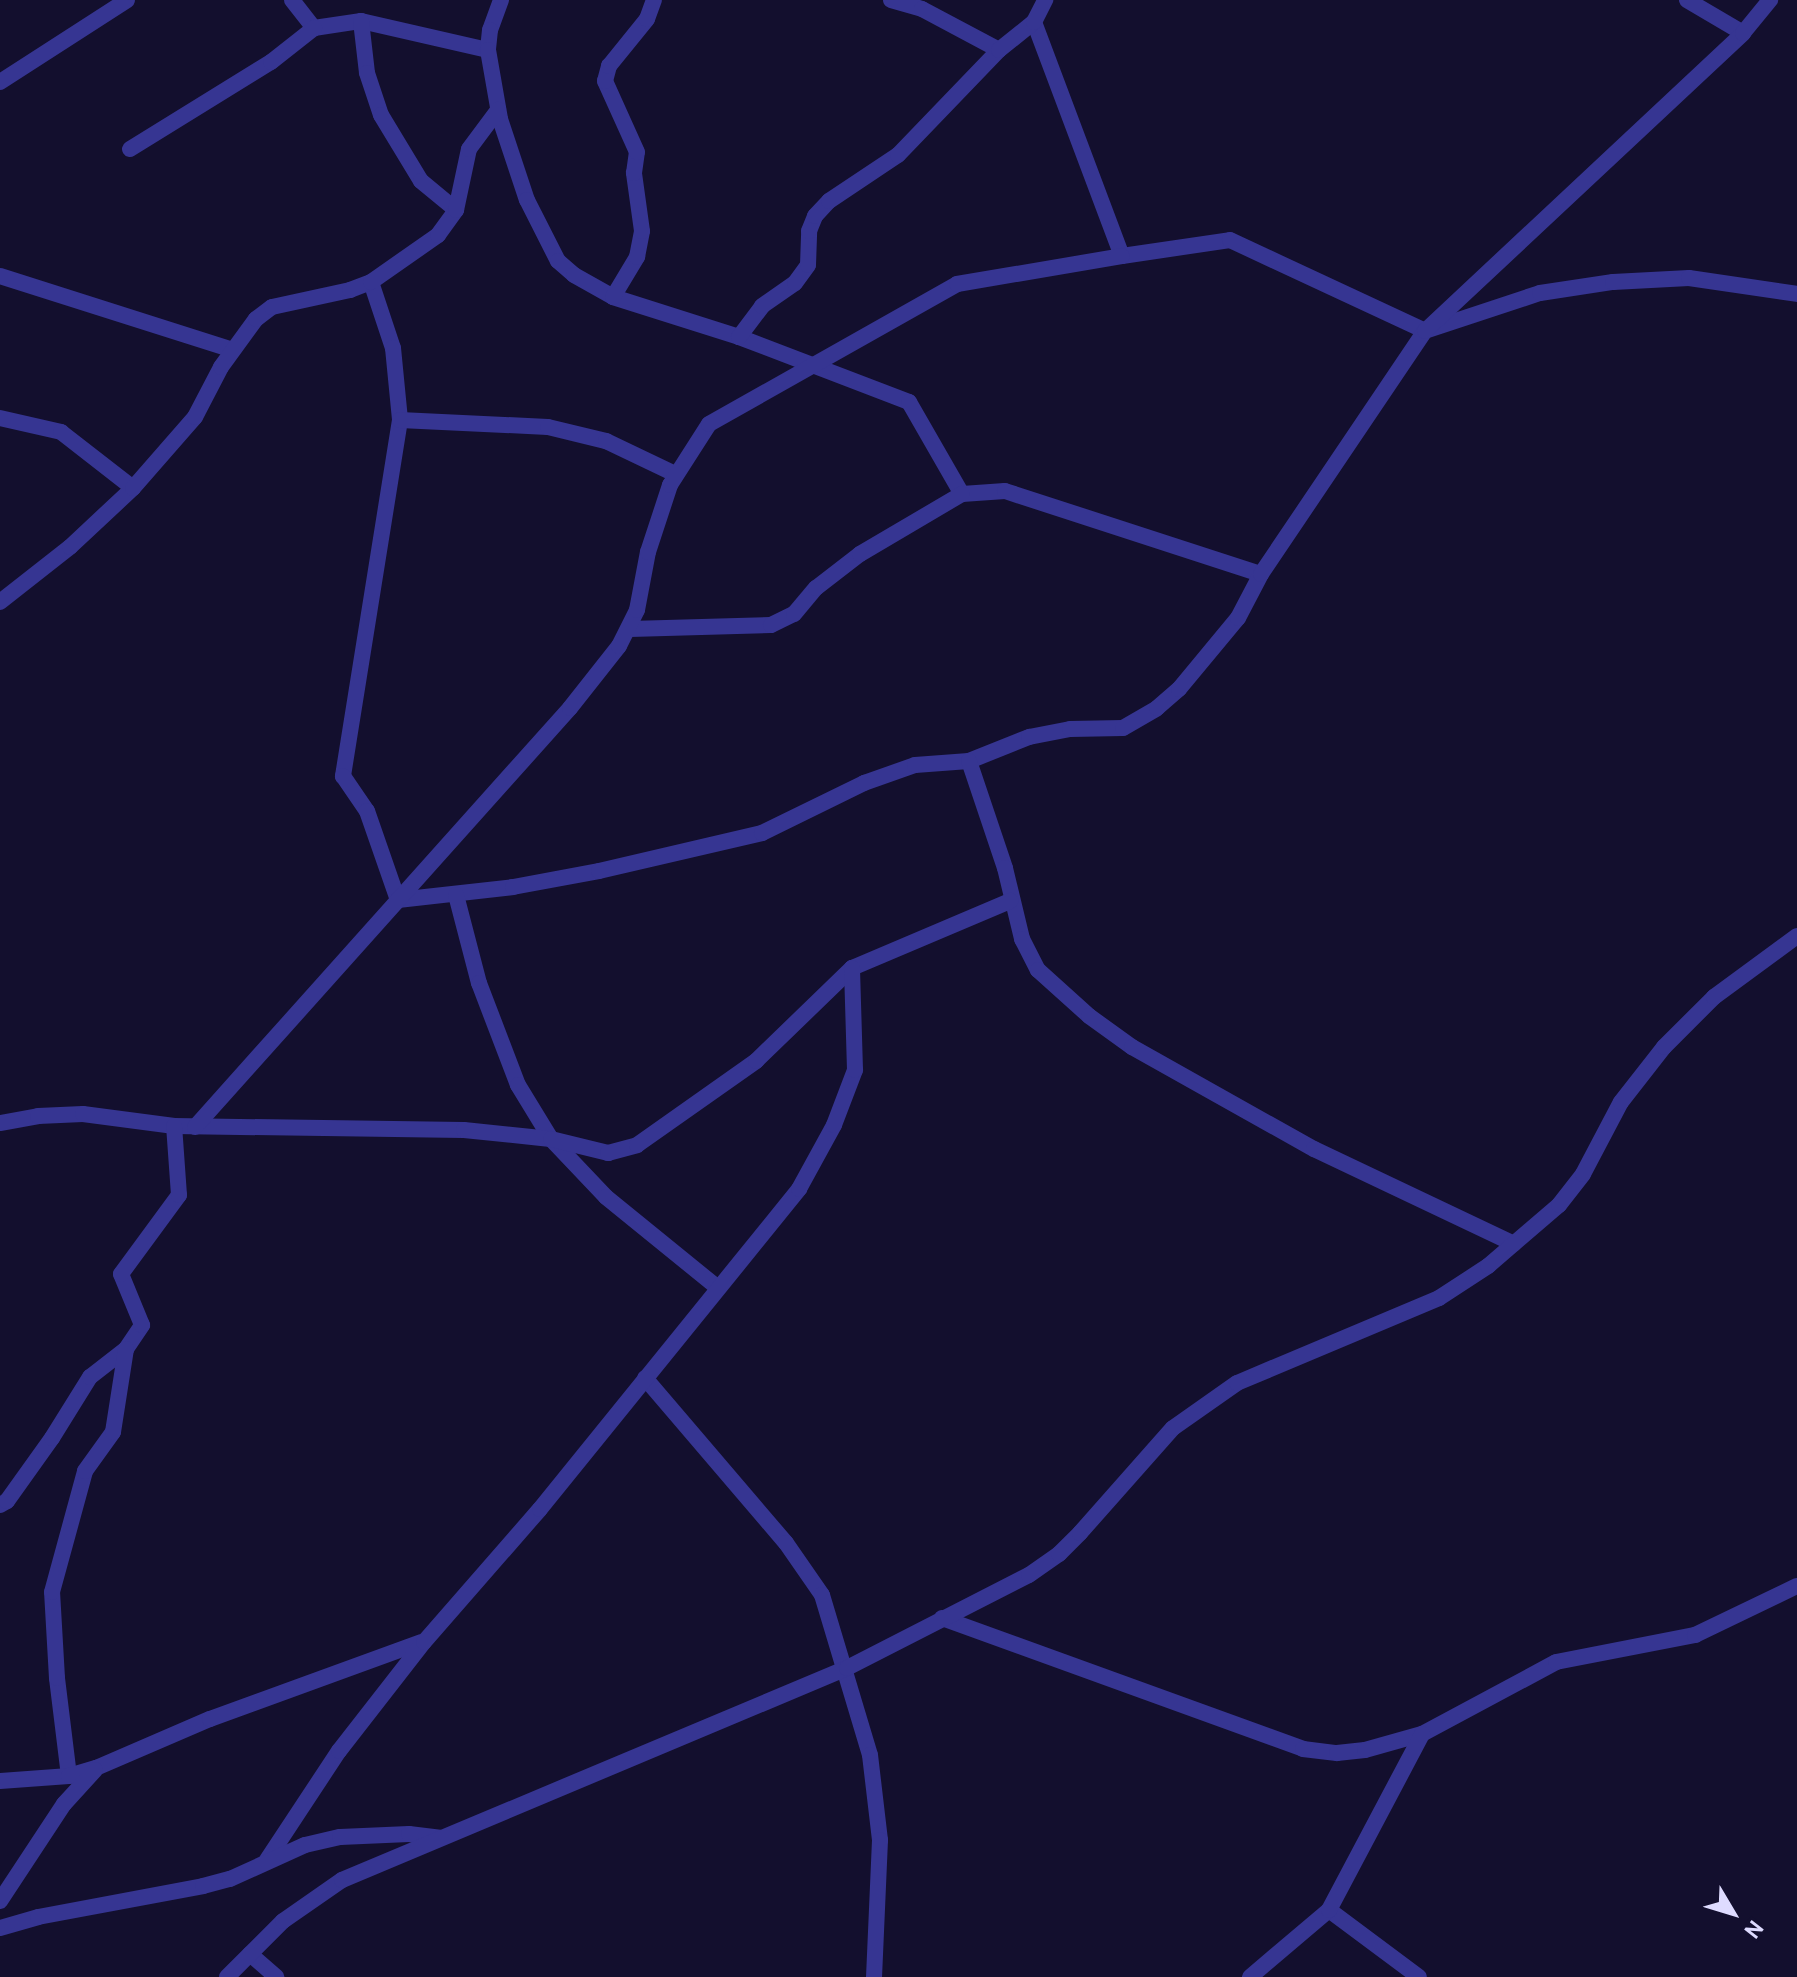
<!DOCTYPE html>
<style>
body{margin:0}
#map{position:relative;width:1797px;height:1977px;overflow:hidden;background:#130f2e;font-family:Overpass,sans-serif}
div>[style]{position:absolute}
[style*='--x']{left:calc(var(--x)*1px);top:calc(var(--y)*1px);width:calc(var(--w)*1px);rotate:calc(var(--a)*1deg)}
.street>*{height:16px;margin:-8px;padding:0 8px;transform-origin:8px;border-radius:8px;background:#363592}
span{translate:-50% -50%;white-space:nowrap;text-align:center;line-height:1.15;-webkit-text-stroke:6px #130f2e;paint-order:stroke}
.north{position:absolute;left:1693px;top:1873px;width:80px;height:80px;-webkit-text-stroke:6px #130f2e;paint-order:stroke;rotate:128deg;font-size:22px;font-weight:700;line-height:32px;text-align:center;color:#dedbff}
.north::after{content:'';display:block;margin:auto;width:28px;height:36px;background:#dedbff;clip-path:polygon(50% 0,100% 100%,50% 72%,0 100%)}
</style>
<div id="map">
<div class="street">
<i style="--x:292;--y:0;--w:36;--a:52"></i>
<i style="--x:314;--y:28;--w:48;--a:-8.5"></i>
<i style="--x:361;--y:21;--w:130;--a:12.9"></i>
<i style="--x:501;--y:0;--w:32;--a:110"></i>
<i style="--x:490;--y:30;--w:20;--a:96"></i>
<i style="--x:488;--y:50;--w:70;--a:80.1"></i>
<i style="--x:500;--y:119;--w:85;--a:71.6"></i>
<i style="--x:527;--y:200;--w:68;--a:63.1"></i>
<i style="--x:558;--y:261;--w:21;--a:41"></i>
<i style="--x:574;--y:275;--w:45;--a:29.4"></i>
<i style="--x:613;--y:297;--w:132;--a:17.6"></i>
<i style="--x:739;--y:337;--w:182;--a:20.9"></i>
<i style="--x:909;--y:402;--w:106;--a:60.1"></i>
<i style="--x:962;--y:494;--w:43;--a:-4"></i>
<i style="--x:1005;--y:491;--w:269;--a:18"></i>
<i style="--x:891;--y:0;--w:32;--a:16"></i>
<i style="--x:922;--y:9;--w:87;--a:28"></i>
<i style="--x:1687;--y:0;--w:65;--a:30.5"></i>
<i style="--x:361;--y:21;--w:52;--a:83.4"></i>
<i style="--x:367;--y:73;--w:44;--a:71.6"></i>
<i style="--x:381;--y:115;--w:77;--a:58.8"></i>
<i style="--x:421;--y:181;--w:45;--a:39.6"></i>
<i style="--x:1034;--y:22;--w:250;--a:69.4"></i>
<i style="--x:1122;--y:256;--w:109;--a:-8.4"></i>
<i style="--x:1230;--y:240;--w:215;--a:25"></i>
<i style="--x:1425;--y:331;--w:121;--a:-18.3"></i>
<i style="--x:1540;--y:293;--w:74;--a:-8.6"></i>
<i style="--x:1613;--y:282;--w:76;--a:-3"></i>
<i style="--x:1689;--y:278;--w:109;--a:8.4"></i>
<i style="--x:0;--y:82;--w:151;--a:-32.8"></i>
<i style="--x:130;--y:149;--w:166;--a:-31.7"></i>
<i style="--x:271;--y:62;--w:55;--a:-38.3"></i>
<i style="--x:0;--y:276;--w:244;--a:17.6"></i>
<i style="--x:371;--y:282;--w:70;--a:71.6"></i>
<i style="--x:393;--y:348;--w:72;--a:84.4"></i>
<i style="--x:400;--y:420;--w:361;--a:99.1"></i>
<i style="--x:343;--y:776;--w:42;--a:55.6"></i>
<i style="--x:367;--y:811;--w:94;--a:70.8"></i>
<i style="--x:398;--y:900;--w:116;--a:-6.4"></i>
<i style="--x:513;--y:887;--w:87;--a:-10.5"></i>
<i style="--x:599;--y:871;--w:167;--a:-13.1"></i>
<i style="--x:762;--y:833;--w:114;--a:-26.1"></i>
<i style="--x:864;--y:783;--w:54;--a:-19.4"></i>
<i style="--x:915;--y:765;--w:54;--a:-4.2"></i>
<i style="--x:969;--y:761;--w:65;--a:-21.8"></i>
<i style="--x:1029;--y:737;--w:42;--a:-11"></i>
<i style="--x:1070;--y:729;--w:53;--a:-1.1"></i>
<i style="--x:1123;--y:728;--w:39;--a:-30"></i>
<i style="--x:1157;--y:708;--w:29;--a:-41"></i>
<i style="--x:1179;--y:689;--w:92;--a:-50.3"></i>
<i style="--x:1238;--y:618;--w:50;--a:-62.4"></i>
<i style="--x:1261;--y:574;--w:293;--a:-56"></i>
<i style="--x:1425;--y:331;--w:436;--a:-43.1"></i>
<i style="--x:1743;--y:33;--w:43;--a:-50.7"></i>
<i style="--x:613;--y:297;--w:47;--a:-59"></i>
<i style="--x:637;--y:257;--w:26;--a:-79"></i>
<i style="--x:642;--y:231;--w:59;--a:-97.9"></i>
<i style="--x:634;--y:173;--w:21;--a:-82"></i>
<i style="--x:637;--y:152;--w:78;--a:-114.3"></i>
<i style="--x:605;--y:81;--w:16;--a:-75"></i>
<i style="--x:609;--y:66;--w:60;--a:-51"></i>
<i style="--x:647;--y:19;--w:20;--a:-70"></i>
<i style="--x:739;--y:337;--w:39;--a:-53"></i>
<i style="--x:762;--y:306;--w:40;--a:-34.9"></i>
<i style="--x:795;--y:283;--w:22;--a:-54"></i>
<i style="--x:808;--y:265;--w:34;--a:-88"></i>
<i style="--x:809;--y:231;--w:16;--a:-68"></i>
<i style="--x:815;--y:216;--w:21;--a:-47"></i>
<i style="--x:829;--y:201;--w:83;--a:-33.7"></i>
<i style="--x:898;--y:155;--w:146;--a:-46.1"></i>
<i style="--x:999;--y:50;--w:45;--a:-38.7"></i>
<i style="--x:1034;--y:22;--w:25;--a:-63"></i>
<i style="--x:0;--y:418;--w:63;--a:12.9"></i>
<i style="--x:61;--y:432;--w:91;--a:37.9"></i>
<i style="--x:400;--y:420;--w:148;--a:2.7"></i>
<i style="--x:548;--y:427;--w:60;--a:13.6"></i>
<i style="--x:606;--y:441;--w:76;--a:25.6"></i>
<i style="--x:0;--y:602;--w:89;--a:-38.2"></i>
<i style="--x:70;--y:547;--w:86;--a:-43.1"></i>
<i style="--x:133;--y:488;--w:94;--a:-48.9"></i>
<i style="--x:195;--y:417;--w:56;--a:-62.5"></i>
<i style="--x:221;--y:367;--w:59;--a:-53.9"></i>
<i style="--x:256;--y:319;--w:20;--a:-37"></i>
<i style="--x:272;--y:307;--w:80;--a:-12.3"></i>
<i style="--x:350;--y:290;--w:22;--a:-21"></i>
<i style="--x:371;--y:282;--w:82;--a:-35"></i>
<i style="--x:438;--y:235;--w:31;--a:-54"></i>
<i style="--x:456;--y:210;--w:62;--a:-78"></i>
<i style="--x:469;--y:149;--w:49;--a:-53.4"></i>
<i style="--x:630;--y:629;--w:141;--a:-1.6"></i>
<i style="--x:771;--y:625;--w:25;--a:-26"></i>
<i style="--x:794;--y:614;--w:34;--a:-50"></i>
<i style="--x:816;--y:588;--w:56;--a:-37.7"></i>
<i style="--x:860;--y:554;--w:118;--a:-30.5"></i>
<i style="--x:969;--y:761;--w:113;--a:71.4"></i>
<i style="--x:1005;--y:868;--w:73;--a:76.5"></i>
<i style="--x:1022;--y:939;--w:35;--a:63"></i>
<i style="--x:1038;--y:970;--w:69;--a:42"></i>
<i style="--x:1089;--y:1016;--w:53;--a:35.8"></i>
<i style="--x:1132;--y:1047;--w:209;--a:29.3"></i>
<i style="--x:1314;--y:1149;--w:221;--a:25.4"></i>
<i style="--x:456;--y:895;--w:91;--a:75.4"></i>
<i style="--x:479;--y:983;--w:109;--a:69.1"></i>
<i style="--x:518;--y:1085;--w:63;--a:58.6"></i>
<i style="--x:551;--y:1139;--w:80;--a:46.5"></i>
<i style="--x:606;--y:1197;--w:144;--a:39.1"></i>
<i style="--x:0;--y:1123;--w:39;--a:-10"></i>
<i style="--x:38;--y:1116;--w:45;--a:-2.5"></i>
<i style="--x:83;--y:1114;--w:92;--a:7.5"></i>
<i style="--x:174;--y:1126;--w:290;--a:0.8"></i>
<i style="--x:464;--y:1130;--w:87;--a:5.9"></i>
<i style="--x:551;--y:1139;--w:59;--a:13.8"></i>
<i style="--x:608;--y:1153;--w:30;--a:-15"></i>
<i style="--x:637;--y:1145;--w:146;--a:-35.2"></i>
<i style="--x:756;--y:1061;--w:134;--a:-44.1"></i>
<i style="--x:852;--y:968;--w:172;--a:-23"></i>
<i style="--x:195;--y:1127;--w:562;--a:-48.17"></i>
<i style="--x:570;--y:708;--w:79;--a:-51.7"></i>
<i style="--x:619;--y:646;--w:40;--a:-63.4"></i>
<i style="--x:637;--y:610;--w:59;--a:-79.3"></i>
<i style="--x:648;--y:552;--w:71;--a:-71.8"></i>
<i style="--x:670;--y:485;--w:72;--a:-57.4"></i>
<i style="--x:709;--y:424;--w:285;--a:-29.4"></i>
<i style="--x:957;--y:284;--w:167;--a:-9.6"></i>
<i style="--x:645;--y:1378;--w:217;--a:49.5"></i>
<i style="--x:786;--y:1543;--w:63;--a:55.3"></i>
<i style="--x:822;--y:1595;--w:167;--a:73.3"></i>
<i style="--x:870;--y:1755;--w:86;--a:83.3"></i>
<i style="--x:880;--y:1840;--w:137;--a:92.5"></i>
<i style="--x:0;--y:1505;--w:8;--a:-30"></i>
<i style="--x:7;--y:1501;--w:77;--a:-54.5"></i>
<i style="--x:52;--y:1438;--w:72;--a:-58.1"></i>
<i style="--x:90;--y:1377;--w:46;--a:-37.9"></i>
<i style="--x:126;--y:1349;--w:29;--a:-56"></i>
<i style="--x:142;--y:1325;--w:55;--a:-112.4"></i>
<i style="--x:121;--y:1274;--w:98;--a:-53.7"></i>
<i style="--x:179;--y:1195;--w:69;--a:-94.1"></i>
<i style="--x:942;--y:1618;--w:384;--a:19.9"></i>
<i style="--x:1303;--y:1749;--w:34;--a:7"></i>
<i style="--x:1337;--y:1753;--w:28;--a:-6"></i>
<i style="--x:1365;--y:1750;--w:59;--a:-15.7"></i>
<i style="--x:1422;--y:1734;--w:152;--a:-28.2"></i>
<i style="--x:1556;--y:1662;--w:142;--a:-11"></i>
<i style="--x:1695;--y:1635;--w:113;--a:-25.7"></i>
<i style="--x:69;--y:1776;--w:99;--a:-97"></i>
<i style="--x:57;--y:1678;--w:86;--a:-93.3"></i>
<i style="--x:52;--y:1592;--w:125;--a:-74.7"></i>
<i style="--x:85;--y:1471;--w:48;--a:-54.3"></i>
<i style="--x:113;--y:1432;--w:84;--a:-81.1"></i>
<i style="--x:0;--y:1781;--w:69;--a:-4.1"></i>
<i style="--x:69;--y:1776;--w:28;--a:-17"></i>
<i style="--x:96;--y:1768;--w:124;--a:-23.3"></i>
<i style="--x:210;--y:1719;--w:225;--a:-20"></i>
<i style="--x:267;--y:1860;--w:131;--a:-56.6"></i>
<i style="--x:339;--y:1751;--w:138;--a:-52.1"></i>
<i style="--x:424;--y:1642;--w:176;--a:-48.9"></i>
<i style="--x:540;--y:1509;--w:412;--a:-51"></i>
<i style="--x:799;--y:1189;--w:73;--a:-61.3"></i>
<i style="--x:834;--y:1125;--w:59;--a:-69.1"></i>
<i style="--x:855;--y:1070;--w:102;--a:-91.7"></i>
<i style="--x:0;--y:1901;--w:116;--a:-56.6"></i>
<i style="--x:64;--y:1804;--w:46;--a:-47.6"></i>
<i style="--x:1329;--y:1910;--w:112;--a:36.7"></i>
<i style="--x:0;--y:1928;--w:40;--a:-16"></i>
<i style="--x:38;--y:1917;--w:168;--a:-10.6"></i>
<i style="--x:203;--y:1886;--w:28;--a:-15"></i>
<i style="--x:230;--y:1879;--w:82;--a:-24.4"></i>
<i style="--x:305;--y:1845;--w:36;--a:-13"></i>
<i style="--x:340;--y:1837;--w:69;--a:-2.5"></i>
<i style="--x:409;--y:1834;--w:31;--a:7"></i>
<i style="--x:250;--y:1954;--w:35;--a:41"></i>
<i style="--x:227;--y:1977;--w:79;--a:-45"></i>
<i style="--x:283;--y:1921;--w:72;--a:-34.8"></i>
<i style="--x:342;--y:1880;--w:548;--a:-22.77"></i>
<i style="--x:847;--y:1668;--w:204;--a:-27.1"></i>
<i style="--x:1029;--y:1575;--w:37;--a:-35"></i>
<i style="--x:1059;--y:1554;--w:30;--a:-45"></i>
<i style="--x:1080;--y:1533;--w:140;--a:-48.5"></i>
<i style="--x:1173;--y:1428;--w:78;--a:-35.1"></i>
<i style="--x:1237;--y:1383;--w:219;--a:-22.8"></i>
<i style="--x:1439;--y:1298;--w:59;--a:-33.1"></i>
<i style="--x:1488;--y:1266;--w:94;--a:-40.7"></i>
<i style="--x:1559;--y:1205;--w:39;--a:-52"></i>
<i style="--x:1583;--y:1174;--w:81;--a:-62.2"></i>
<i style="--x:1621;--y:1102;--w:70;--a:-52"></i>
<i style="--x:1664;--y:1047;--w:71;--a:-45"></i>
<i style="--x:1714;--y:997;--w:103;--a:-36.3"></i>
<i style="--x:1250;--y:1977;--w:104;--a:-40.3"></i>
<i style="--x:1329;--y:1910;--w:199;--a:-62.1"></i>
</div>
<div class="north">N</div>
</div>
